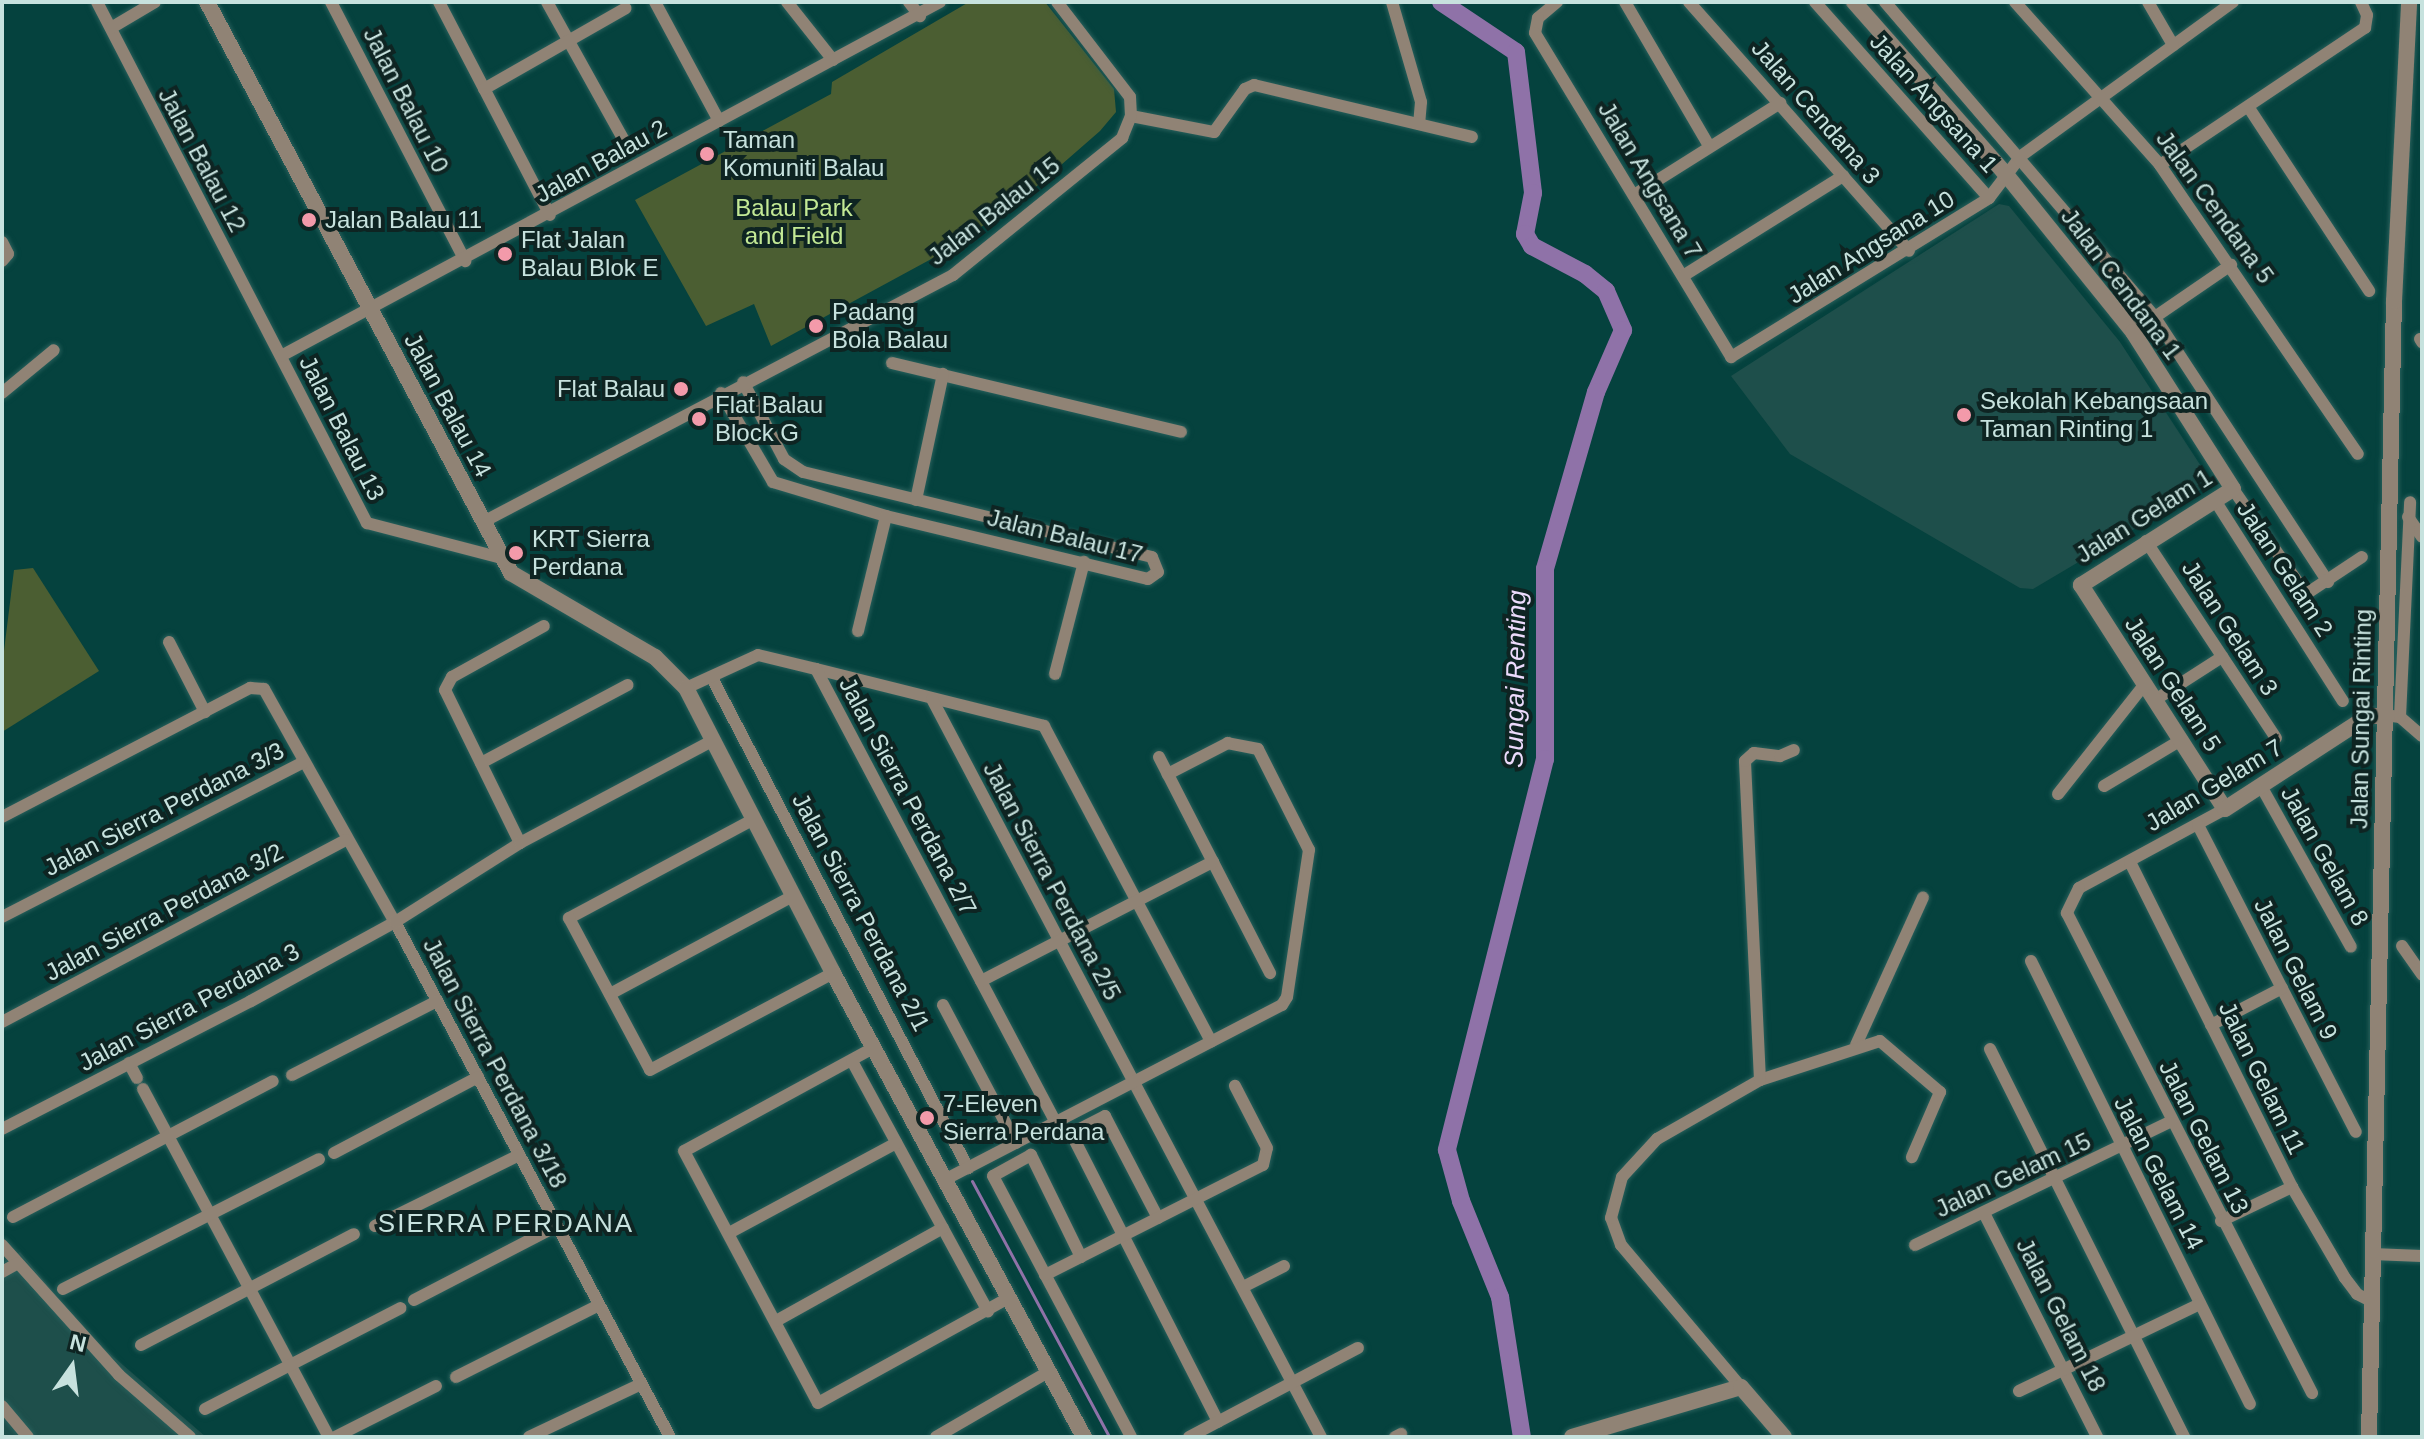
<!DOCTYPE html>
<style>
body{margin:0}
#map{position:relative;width:2424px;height:1439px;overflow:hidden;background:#05423e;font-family:Helvetica,sans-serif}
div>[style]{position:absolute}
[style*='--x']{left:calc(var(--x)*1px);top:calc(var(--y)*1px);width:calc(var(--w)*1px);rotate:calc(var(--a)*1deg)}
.built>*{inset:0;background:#1e4f4b}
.green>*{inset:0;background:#4b5e32}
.stream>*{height:3px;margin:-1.5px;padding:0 1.5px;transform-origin:1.5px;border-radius:1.5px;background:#8f72a8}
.river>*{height:18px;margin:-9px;padding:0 9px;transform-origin:9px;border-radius:9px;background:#8f72a8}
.roads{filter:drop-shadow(0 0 2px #285f5b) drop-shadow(0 0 2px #285f5b)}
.minor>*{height:12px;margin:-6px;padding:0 6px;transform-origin:6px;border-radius:6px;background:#908375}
.tertiary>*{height:16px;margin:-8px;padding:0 8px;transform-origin:8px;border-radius:8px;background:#908375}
.dots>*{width:22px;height:22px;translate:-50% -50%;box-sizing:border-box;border:4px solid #0e2422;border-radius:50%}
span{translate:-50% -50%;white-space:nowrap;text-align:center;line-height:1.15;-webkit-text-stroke:8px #0e2422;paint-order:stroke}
.street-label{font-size:24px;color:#c7e2de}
.poi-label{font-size:24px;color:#c7e2de}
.left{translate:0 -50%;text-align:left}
.right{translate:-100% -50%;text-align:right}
.park-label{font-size:24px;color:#c3e995}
.water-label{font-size:26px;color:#ecdbfc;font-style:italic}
.neighbourhood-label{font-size:26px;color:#c7e2de;letter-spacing:2px}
.frame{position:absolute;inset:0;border:4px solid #c7e2de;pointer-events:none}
.north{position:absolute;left:32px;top:1327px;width:80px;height:80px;-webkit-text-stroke:6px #0e2422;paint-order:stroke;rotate:14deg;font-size:22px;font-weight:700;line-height:32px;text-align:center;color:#c7e2de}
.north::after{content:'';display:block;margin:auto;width:28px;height:36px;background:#c7e2de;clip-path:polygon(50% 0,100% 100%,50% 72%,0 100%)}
</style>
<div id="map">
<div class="built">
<i style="clip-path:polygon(1999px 204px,2009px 206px,2120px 342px,2212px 483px,2033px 589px,2020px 588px,1790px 454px,1731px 376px)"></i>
<i style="clip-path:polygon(20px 1252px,93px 1339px,206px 1437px,2px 1437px,2px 1263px)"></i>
</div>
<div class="green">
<i style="clip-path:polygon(969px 2px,1045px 2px,1114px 89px,1116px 112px,1100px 131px,1022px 199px,946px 251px,771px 346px,754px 304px,706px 326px,635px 200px,831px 94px,832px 82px)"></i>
<i style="clip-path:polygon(33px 568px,99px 671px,2px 732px,2px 667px,14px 570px)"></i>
</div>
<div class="stream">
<i style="--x:972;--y:1181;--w:290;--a:61.8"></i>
</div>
<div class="river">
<i style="--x:1441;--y:2;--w:90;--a:33.7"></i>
<i style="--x:1516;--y:52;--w:142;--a:83.1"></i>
<i style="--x:1533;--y:193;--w:42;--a:101"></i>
<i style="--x:1525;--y:234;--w:14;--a:60"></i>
<i style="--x:1532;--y:246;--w:60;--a:27.8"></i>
<i style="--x:1585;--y:274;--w:27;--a:39"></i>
<i style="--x:1606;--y:291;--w:43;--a:66.4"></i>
<i style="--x:1623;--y:330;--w:68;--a:113.5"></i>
<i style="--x:1596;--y:392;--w:184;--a:106.1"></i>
<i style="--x:1545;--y:569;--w:190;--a:90"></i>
<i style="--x:1545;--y:759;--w:403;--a:104.1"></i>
<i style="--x:1447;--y:1150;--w:53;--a:74.6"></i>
<i style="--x:1461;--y:1201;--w:104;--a:67.9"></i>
<i style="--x:1500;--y:1297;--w:142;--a:81.1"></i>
</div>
<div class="roads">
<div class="minor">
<i style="--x:97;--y:2;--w:587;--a:62.61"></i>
<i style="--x:367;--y:523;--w:138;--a:14.6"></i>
<i style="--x:331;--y:2;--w:292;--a:62.6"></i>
<i style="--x:439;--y:2;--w:240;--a:62.5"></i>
<i style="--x:547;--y:2;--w:160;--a:60.9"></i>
<i style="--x:655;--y:2;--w:135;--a:61.7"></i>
<i style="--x:787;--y:2;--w:74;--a:51.6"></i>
<i style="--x:909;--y:2;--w:18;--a:52"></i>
<i style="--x:1392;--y:2;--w:104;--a:73.8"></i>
<i style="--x:1421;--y:102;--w:22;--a:95"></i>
<i style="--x:1557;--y:2;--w:25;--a:140"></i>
<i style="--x:1538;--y:18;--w:15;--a:101"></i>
<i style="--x:1535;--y:33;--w:379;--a:58.8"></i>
<i style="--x:1731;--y:357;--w:303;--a:-31.6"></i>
<i style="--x:1989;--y:198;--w:53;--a:-52.7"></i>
<i style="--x:2021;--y:156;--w:262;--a:-36"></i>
<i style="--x:1625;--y:2;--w:167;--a:59.7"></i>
<i style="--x:1689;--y:2;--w:332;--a:48.5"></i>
<i style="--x:1815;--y:2;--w:262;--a:48.4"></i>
<i style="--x:1885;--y:2;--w:413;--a:49.4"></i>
<i style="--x:2154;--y:316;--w:318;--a:56.8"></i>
<i style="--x:2015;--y:2;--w:218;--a:48.3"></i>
<i style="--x:2160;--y:165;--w:350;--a:55.6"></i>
<i style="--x:2148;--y:2;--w:50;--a:59.8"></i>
<i style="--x:111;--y:28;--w:51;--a:-30.6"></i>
<i style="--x:484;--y:89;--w:163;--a:-29.7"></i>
<i style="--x:2249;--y:108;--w:219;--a:56.7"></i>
<i style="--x:1131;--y:116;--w:85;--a:10.9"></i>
<i style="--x:1214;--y:132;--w:53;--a:-54.2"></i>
<i style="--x:1245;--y:89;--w:10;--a:-24"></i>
<i style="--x:1254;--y:85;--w:224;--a:13.4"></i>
<i style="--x:2160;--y:165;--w:247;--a:-33.8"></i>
<i style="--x:2365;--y:28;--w:13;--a:-81"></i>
<i style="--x:2367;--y:15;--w:14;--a:-115"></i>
<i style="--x:1634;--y:195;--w:173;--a:-32.2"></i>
<i style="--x:2;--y:242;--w:13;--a:63"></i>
<i style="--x:8;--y:254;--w:9;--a:131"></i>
<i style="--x:1683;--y:276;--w:189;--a:-32"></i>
<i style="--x:2133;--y:332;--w:119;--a:-34.4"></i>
<i style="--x:2420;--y:339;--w:4;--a:56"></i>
<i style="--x:281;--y:356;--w:748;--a:-28.24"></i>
<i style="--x:892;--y:363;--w:297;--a:13.4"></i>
<i style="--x:2;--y:393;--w:67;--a:-39.6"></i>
<i style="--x:721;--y:393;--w:103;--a:59.7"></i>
<i style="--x:773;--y:482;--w:118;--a:16.7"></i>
<i style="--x:886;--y:516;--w:269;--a:13.5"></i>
<i style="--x:1148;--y:579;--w:12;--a:-35"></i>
<i style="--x:1158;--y:572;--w:16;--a:-112"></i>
<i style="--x:1152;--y:557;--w:359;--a:-166.3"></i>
<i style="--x:803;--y:472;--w:23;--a:-146"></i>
<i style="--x:784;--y:459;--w:87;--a:-118"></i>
<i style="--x:2233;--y:489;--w:128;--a:55.2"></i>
<i style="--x:2306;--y:594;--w:67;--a:-33.5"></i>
<i style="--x:916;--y:500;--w:129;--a:-77.9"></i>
<i style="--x:2216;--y:502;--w:236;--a:57.5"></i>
<i style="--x:2408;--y:517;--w:24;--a:55"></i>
<i style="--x:483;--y:522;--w:531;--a:-27.72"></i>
<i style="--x:953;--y:275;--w:218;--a:-39"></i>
<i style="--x:1122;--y:138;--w:24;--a:-68"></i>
<i style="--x:1131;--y:116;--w:19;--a:-93"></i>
<i style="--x:1130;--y:97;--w:120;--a:-127.5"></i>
<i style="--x:2146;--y:541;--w:236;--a:56.6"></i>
<i style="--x:858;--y:631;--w:118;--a:-76.3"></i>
<i style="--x:169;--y:642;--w:79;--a:62.8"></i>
<i style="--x:816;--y:669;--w:235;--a:14"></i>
<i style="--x:1044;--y:726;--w:357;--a:62.1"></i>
<i style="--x:1055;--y:674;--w:116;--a:-75.5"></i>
<i style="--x:712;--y:678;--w:553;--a:62.42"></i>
<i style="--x:686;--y:688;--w:79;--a:-24.6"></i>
<i style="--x:758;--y:655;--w:60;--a:13.6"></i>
<i style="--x:816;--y:669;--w:511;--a:62.13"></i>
<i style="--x:932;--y:699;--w:834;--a:62.21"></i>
<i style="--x:2155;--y:700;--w:80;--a:-32.7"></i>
<i style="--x:2392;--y:716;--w:8;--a:7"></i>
<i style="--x:2400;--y:717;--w:29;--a:41"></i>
<i style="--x:2400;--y:717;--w:215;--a:-87.3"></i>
<i style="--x:1159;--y:757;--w:243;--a:62.8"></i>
<i style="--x:481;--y:763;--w:166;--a:-28"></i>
<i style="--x:2104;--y:786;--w:90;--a:-30.9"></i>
<i style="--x:2261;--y:786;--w:184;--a:60.8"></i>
<i style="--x:2058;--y:794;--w:140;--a:-51.7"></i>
<i style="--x:2225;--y:809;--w:166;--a:151.6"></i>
<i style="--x:2079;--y:888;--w:28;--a:116"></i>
<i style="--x:2067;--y:913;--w:539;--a:62.96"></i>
<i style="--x:2;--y:817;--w:280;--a:-27.5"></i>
<i style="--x:250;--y:688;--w:14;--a:4"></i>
<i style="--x:264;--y:689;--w:267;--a:60.7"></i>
<i style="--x:395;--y:922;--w:584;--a:61.9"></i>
<i style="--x:754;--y:819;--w:210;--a:151.8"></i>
<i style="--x:569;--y:918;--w:172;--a:61.9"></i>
<i style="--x:650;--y:1070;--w:207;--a:-27.9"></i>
<i style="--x:2198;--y:825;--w:345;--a:62.8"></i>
<i style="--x:520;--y:843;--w:170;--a:-116.1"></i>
<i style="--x:445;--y:690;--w:15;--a:-62"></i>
<i style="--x:452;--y:677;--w:105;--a:-29"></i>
<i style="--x:2130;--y:862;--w:363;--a:63.5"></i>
<i style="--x:2292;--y:1187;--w:105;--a:59.8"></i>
<i style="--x:2345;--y:1278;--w:20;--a:53"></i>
<i style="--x:2357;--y:1294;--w:16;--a:27"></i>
<i style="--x:2;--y:917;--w:339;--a:-27.2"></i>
<i style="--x:2402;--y:946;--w:35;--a:55"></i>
<i style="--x:2031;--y:961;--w:494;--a:63.7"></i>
<i style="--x:981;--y:981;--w:261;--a:-27.2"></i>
<i style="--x:610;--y:994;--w:208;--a:-28.2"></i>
<i style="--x:943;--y:1005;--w:156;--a:62.1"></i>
<i style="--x:2;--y:1022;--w:389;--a:-27.9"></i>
<i style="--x:2211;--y:1025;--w:80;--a:-27.5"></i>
<i style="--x:1856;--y:1045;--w:162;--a:-65.6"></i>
<i style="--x:875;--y:1047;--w:217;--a:151.4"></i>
<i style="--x:684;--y:1151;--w:285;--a:62"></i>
<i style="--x:818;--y:1403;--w:219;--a:-28.9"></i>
<i style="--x:1990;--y:1049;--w:434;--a:63.4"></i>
<i style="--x:852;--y:1061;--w:285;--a:61.5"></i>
<i style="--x:129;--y:1063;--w:17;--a:62"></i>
<i style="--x:292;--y:1075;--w:163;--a:-27"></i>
<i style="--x:1760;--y:1080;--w:126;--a:-18"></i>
<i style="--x:1880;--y:1041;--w:79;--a:40.4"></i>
<i style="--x:1940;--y:1092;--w:71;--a:113.3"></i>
<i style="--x:143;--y:1089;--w:395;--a:61.9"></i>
<i style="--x:2;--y:1129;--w:280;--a:-27.2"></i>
<i style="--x:251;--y:1001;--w:164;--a:-28.7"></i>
<i style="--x:395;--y:922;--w:148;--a:-32.3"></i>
<i style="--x:520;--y:843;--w:220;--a:-28"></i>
<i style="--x:334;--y:1153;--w:163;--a:-27.8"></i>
<i style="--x:948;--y:1178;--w:376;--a:-27.4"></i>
<i style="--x:1282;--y:1005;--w:9;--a:-58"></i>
<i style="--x:1287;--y:997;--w:149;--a:-81.5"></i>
<i style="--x:1309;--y:850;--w:113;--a:-116.8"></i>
<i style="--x:1258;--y:749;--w:31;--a:-169"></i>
<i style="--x:1228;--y:743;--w:68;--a:152.7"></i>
<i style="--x:1984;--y:1213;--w:251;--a:63.2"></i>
<i style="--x:13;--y:1217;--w:293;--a:-27.6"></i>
<i style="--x:1158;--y:1218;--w:115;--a:-117.5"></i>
<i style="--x:1105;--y:1116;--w:38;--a:153"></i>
<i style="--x:1071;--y:1133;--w:324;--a:63"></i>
<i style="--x:2221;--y:1221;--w:79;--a:-25.6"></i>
<i style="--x:375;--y:1226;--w:161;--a:-26.2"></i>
<i style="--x:729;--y:1233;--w:190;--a:-28.3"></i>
<i style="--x:2;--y:1245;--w:175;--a:48"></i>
<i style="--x:119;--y:1375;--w:94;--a:41.1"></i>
<i style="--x:1915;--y:1245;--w:284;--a:-25.8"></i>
<i style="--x:2372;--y:1254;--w:50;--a:2.3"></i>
<i style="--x:1081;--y:1257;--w:114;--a:-116.1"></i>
<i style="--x:1031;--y:1155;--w:43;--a:151.1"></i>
<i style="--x:993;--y:1176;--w:295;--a:62.1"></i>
<i style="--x:2;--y:1272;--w:18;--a:-29"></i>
<i style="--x:1045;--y:1275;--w:244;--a:-26.8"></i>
<i style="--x:1263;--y:1165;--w:17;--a:-77"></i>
<i style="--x:1267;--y:1148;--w:70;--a:-117.3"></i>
<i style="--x:1243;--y:1287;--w:46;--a:-27.1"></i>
<i style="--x:63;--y:1289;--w:287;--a:-26.9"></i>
<i style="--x:414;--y:1300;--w:161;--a:-27.4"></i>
<i style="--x:776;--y:1321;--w:191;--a:-29.1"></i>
<i style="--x:141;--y:1345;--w:240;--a:-27.5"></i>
<i style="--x:456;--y:1377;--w:160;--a:-26.7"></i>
<i style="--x:1741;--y:1387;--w:186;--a:-130.2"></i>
<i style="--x:1621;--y:1245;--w:29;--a:-110"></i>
<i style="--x:1611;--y:1218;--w:42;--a:-75"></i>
<i style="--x:1622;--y:1177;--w:52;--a:-47.4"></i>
<i style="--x:1657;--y:1139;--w:119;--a:-29.8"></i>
<i style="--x:1760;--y:1080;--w:319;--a:-92.7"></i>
<i style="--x:1745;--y:761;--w:12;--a:-42"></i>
<i style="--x:1754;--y:753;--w:26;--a:7"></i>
<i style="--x:1780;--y:756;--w:15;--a:-23"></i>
<i style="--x:2019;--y:1391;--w:201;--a:-25.7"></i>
<i style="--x:2;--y:1406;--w:40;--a:50"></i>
<i style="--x:205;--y:1409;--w:220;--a:-27.3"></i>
<i style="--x:335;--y:1437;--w:113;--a:-26.8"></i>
<i style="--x:529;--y:1437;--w:124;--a:-25.3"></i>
<i style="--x:936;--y:1437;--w:132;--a:-30.1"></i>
<i style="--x:1189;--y:1437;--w:191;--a:-27.8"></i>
<i style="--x:1395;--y:1437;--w:7;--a:-27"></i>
</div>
<div class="tertiary">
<i style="--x:207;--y:2;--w:647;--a:61.97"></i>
<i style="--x:511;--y:573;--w:167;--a:30.3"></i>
<i style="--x:655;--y:657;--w:44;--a:45"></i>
<i style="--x:686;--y:688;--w:321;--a:62.7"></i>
<i style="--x:833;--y:973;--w:528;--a:61.59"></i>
<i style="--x:1854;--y:2;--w:227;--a:48.6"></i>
<i style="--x:2004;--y:172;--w:206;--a:51.1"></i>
<i style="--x:2133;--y:332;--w:186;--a:57.5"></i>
<i style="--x:2233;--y:489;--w:180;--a:147.7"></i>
<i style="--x:2081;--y:585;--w:266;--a:57.3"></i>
<i style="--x:2225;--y:809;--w:171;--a:-33"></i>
<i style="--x:2368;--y:716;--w:17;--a:0"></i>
<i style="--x:1572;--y:1437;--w:176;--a:-16.5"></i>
<i style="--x:1741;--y:1387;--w:66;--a:49.3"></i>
<i style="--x:2369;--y:1437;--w:1136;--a:-88.74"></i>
<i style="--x:2394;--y:301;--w:299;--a:-87.1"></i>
</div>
</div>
<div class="dots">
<i style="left:707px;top:154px;background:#f39aaa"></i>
<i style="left:309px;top:220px;background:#f39aaa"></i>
<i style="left:505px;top:254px;background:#f39aaa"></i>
<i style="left:816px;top:326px;background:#f39aaa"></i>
<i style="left:681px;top:389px;background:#f39aaa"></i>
<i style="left:1964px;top:415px;background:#f39aaa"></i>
<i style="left:699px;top:419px;background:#f39aaa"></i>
<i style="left:516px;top:553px;background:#f39aaa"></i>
<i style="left:927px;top:1118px;background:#f39aaa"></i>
</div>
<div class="street-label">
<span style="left:406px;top:100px;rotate:63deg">Jalan Balau 10</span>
<span style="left:1934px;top:103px;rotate:48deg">Jalan Angsana 1</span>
<span style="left:1816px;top:112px;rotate:49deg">Jalan Cendana 3</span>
<span style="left:202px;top:160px;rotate:62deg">Jalan Balau 12</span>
<span style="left:601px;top:161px;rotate:-29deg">Jalan Balau 2</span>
<span style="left:1650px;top:180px;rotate:59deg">Jalan Angsana 7</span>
<span style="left:2215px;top:207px;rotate:54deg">Jalan Cendana 5</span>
<span style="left:994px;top:211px;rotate:-38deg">Jalan Balau 15</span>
<span style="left:1871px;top:247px;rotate:-32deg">Jalan Angsana 10</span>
<span style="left:2121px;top:284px;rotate:53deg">Jalan Cendana 1</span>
<span style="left:448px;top:405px;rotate:62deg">Jalan Balau 14</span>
<span style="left:342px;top:428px;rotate:63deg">Jalan Balau 13</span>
<span style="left:2144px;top:516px;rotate:-32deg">Jalan Gelam 1</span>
<span style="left:1065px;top:536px;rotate:14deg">Jalan Balau 17</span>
<span style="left:2285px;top:569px;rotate:57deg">Jalan Gelam 2</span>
<span style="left:2230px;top:628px;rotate:57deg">Jalan Gelam 3</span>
<span style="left:2173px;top:684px;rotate:57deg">Jalan Gelam 5</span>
<span style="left:2361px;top:719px;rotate:-89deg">Jalan Sungai Rinting</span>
<span style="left:2214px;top:785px;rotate:-31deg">Jalan Gelam 7</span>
<span style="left:908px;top:796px;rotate:62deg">Jalan Sierra Perdana 2/7</span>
<span style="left:164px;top:809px;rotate:-27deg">Jalan Sierra Perdana 3/3</span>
<span style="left:2325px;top:856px;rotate:61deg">Jalan Gelam 8</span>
<span style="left:1052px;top:881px;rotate:62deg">Jalan Sierra Perdana 2/5</span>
<span style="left:164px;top:912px;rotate:-28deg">Jalan Sierra Perdana 3/2</span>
<span style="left:861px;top:912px;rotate:62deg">Jalan Sierra Perdana 2/1</span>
<span style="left:2296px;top:969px;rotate:63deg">Jalan Gelam 9</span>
<span style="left:189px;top:1007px;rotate:-28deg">Jalan Sierra Perdana 3</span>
<span style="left:495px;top:1063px;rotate:62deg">Jalan Sierra Perdana 3/18</span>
<span style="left:2262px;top:1078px;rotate:64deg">Jalan Gelam 11</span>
<span style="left:2204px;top:1137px;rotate:63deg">Jalan Gelam 13</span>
<span style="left:2159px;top:1173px;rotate:63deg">Jalan Gelam 14</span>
<span style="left:2013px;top:1175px;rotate:-25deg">Jalan Gelam 15</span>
<span style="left:2061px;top:1315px;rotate:63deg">Jalan Gelam 18</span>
</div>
<div class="poi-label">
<span class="left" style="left:723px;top:154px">Taman<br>Komuniti Balau</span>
<span class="left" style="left:325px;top:220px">Jalan Balau 11</span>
<span class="left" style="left:521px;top:254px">Flat Jalan<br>Balau Blok E</span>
<span class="left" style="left:832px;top:326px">Padang<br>Bola Balau</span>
<span class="right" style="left:665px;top:389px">Flat Balau</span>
<span class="left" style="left:1980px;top:415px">Sekolah Kebangsaan<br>Taman Rinting 1</span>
<span class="left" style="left:715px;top:419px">Flat Balau<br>Block G</span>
<span class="left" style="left:532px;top:553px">KRT Sierra<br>Perdana</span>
<span class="left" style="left:943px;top:1118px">7-Eleven<br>Sierra Perdana</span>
</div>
<div class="park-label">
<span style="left:794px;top:222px">Balau Park<br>and Field</span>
</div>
<div class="water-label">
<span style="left:1516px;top:679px;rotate:-89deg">Sungai Renting</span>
</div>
<div class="neighbourhood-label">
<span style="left:506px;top:1224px">SIERRA PERDANA</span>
</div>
<div class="frame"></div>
<div class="north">N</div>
</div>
